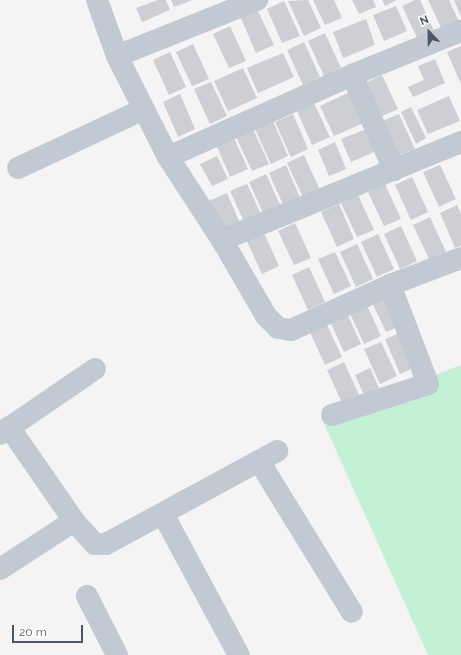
<!DOCTYPE html>
<style>
body{margin:0}
#map{position:relative;width:461px;height:655px;overflow:hidden;background:#f5f3f3;font-family:Raleway,sans-serif}
div>[style]{position:absolute}
[style*='--x']{left:calc(var(--x)*1px);top:calc(var(--y)*1px);width:calc(var(--w)*1px);rotate:calc(var(--a)*1deg)}
.green>*{inset:0;background:#c3f1d5}
.building>*{inset:0;background:#cdcfd5}
.street>*{height:22px;margin:-11px;padding:0 11px;transform-origin:11px;border-radius:11px;background:#c1cad2}
span{translate:-50% -50%;white-space:nowrap;text-align:center;line-height:1.15;-webkit-text-stroke:3px #fff;paint-order:stroke}
.north{position:absolute;left:409px;top:12px;width:40px;height:40px;-webkit-text-stroke:3px #fff;paint-order:stroke;rotate:338deg;font-size:11px;font-weight:700;line-height:16px;text-align:center;color:#4a5661}
.north::after{content:'';display:block;margin:auto;width:14px;height:18px;background:#4a5661;clip-path:polygon(50% 0,100% 100%,50% 72%,0 100%)}
.scale{position:absolute;left:12px;top:625px;width:71px;height:18px;box-sizing:border-box;border:2px solid #4a5661;border-top:0;padding-left:5px;font-size:12px;line-height:14px;white-space:nowrap;color:#4a5661;-webkit-text-stroke:3px #fff;paint-order:stroke}
</style>
<div id="map">
<div class="green">
<i style="clip-path:polygon(461px 365px,461px 655px,428px 655px,322px 419px)"></i>
</div>
<div class="building">
<i style="clip-path:polygon(158px 0,166px 0,170px 10px,142px 22px,136px 8px)"></i>
<i style="clip-path:polygon(171px 0,193px 0,174px 7px)"></i>
<i style="clip-path:polygon(308px 0,321px 28px,304px 36px,288px 1px)"></i>
<i style="clip-path:polygon(313px 0,334px 0,342px 18px,325px 25px)"></i>
<i style="clip-path:polygon(352px 0,373px 0,376px 7px,359px 14px)"></i>
<i style="clip-path:polygon(382px 0,397px 0,385px 6px)"></i>
<i style="clip-path:polygon(415px 0,420px 0,435px 33px,418px 40px,402px 6px)"></i>
<i style="clip-path:polygon(428px 0,449px 0,460px 24px,443px 32px)"></i>
<i style="clip-path:polygon(454px 0,461px 0,461px 17px)"></i>
<i style="clip-path:polygon(284px 1px,300px 36px,282px 43px,267px 9px)"></i>
<i style="clip-path:polygon(396px 6px,407px 31px,384px 41px,373px 15px)"></i>
<i style="clip-path:polygon(258px 11px,274px 45px,256px 53px,241px 18px)"></i>
<i style="clip-path:polygon(366px 19px,375px 45px,343px 58px,333px 32px)"></i>
<i style="clip-path:polygon(230px 26px,246px 61px,229px 68px,213px 34px)"></i>
<i style="clip-path:polygon(325px 33px,341px 68px,324px 76px,308px 41px)"></i>
<i style="clip-path:polygon(304px 42px,320px 77px,303px 85px,287px 50px)"></i>
<i style="clip-path:polygon(193px 44px,209px 79px,192px 86px,176px 52px)"></i>
<i style="clip-path:polygon(461px 46px,461px 84px,447px 52px)"></i>
<i style="clip-path:polygon(170px 52px,186px 87px,169px 95px,153px 60px)"></i>
<i style="clip-path:polygon(283px 53px,294px 77px,258px 93px,247px 68px)"></i>
<i style="clip-path:polygon(435px 59px,445px 83px,413px 97px,408px 87px,424px 80px,418px 66px)"></i>
<i style="clip-path:polygon(243px 68px,257px 98px,228px 111px,214px 81px)"></i>
<i style="clip-path:polygon(382px 75px,398px 109px,380px 117px,365px 83px)"></i>
<i style="clip-path:polygon(211px 82px,227px 116px,210px 124px,194px 89px)"></i>
<i style="clip-path:polygon(354px 90px,368px 121px,334px 136px,320px 106px)"></i>
<i style="clip-path:polygon(180px 94px,195px 129px,178px 137px,163px 102px)"></i>
<i style="clip-path:polygon(449px 96px,460px 121px,428px 134px,417px 110px)"></i>
<i style="clip-path:polygon(314px 103px,330px 137px,312px 145px,297px 111px)"></i>
<i style="clip-path:polygon(411px 107px,426px 138px,416px 144px,401px 112px)"></i>
<i style="clip-path:polygon(293px 114px,308px 149px,291px 157px,275px 122px)"></i>
<i style="clip-path:polygon(399px 114px,415px 149px,397px 156px,382px 121px)"></i>
<i style="clip-path:polygon(273px 121px,288px 156px,271px 164px,255px 129px)"></i>
<i style="clip-path:polygon(369px 128px,379px 150px,351px 162px,341px 139px)"></i>
<i style="clip-path:polygon(253px 129px,269px 164px,252px 171px,236px 137px)"></i>
<i style="clip-path:polygon(232px 134px,248px 169px,230px 177px,215px 142px)"></i>
<i style="clip-path:polygon(335px 142px,346px 169px,329px 176px,318px 150px)"></i>
<i style="clip-path:polygon(304px 155px,320px 190px,303px 197px,287px 163px)"></i>
<i style="clip-path:polygon(217px 156px,228px 179px,212px 186px,200px 164px)"></i>
<i style="clip-path:polygon(286px 165px,301px 200px,284px 207px,269px 173px)"></i>
<i style="clip-path:polygon(440px 165px,456px 199px,439px 207px,423px 172px)"></i>
<i style="clip-path:polygon(266px 174px,282px 209px,265px 217px,249px 182px)"></i>
<i style="clip-path:polygon(412px 177px,428px 212px,411px 220px,395px 185px)"></i>
<i style="clip-path:polygon(247px 184px,263px 219px,246px 226px,230px 191px)"></i>
<i style="clip-path:polygon(385px 184px,401px 219px,384px 226px,368px 192px)"></i>
<i style="clip-path:polygon(227px 193px,242px 228px,225px 236px,209px 201px)"></i>
<i style="clip-path:polygon(358px 195px,374px 230px,357px 237px,341px 203px)"></i>
<i style="clip-path:polygon(339px 204px,354px 239px,337px 247px,321px 212px)"></i>
<i style="clip-path:polygon(457px 205px,461px 214px,461px 245px,455px 248px,440px 213px)"></i>
<i style="clip-path:polygon(430px 217px,446px 252px,429px 259px,413px 225px)"></i>
<i style="clip-path:polygon(295px 223px,311px 258px,294px 265px,278px 231px)"></i>
<i style="clip-path:polygon(401px 226px,417px 261px,400px 269px,384px 234px)"></i>
<i style="clip-path:polygon(263px 231px,279px 266px,262px 274px,246px 239px)"></i>
<i style="clip-path:polygon(378px 234px,394px 269px,377px 277px,361px 242px)"></i>
<i style="clip-path:polygon(357px 244px,373px 279px,356px 287px,340px 252px)"></i>
<i style="clip-path:polygon(335px 252px,351px 286px,334px 294px,318px 259px)"></i>
<i style="clip-path:polygon(309px 267px,325px 302px,308px 310px,292px 275px)"></i>
<i style="clip-path:polygon(387px 290px,403px 325px,386px 332px,370px 298px)"></i>
<i style="clip-path:polygon(365px 301px,381px 336px,364px 344px,348px 309px)"></i>
<i style="clip-path:polygon(345px 309px,361px 344px,344px 352px,328px 317px)"></i>
<i style="clip-path:polygon(326px 323px,342px 357px,325px 365px,309px 330px)"></i>
<i style="clip-path:polygon(402px 332px,418px 366px,400px 374px,385px 339px)"></i>
<i style="clip-path:polygon(381px 342px,397px 376px,380px 384px,364px 349px)"></i>
<i style="clip-path:polygon(344px 362px,360px 397px,343px 405px,327px 370px)"></i>
<i style="clip-path:polygon(370px 368px,379px 388px,364px 395px,355px 375px)"></i>
</div>
<div class="street">
<i style="--x:97;--y:0;--w:59;--a:70.3"></i>
<i style="--x:117;--y:56;--w:113;--a:63.2"></i>
<i style="--x:168;--y:157;--w:99;--a:57"></i>
<i style="--x:222;--y:240;--w:88;--a:59.9"></i>
<i style="--x:266;--y:316;--w:17;--a:45"></i>
<i style="--x:278;--y:328;--w:13;--a:9"></i>
<i style="--x:291;--y:330;--w:109;--a:-24.4"></i>
<i style="--x:390;--y:285;--w:76;--a:-20.8"></i>
<i style="--x:117;--y:56;--w:151;--a:-21.8"></i>
<i style="--x:352;--y:75;--w:104;--a:66.1"></i>
<i style="--x:168;--y:157;--w:201;--a:-24"></i>
<i style="--x:352;--y:75;--w:118;--a:-22"></i>
<i style="--x:18;--y:168;--w:137;--a:-25.1"></i>
<i style="--x:222;--y:240;--w:258;--a:-22.3"></i>
<i style="--x:332;--y:415;--w:101;--a:-17.9"></i>
<i style="--x:428;--y:384;--w:106;--a:-111"></i>
<i style="--x:9;--y:427;--w:114;--a:55.3"></i>
<i style="--x:0;--y:434;--w:115;--a:-34.4"></i>
<i style="--x:259;--y:461;--w:177;--a:58.4"></i>
<i style="--x:163;--y:514;--w:160;--a:61.7"></i>
<i style="--x:0;--y:569;--w:88;--a:-33"></i>
<i style="--x:74;--y:521;--w:31;--a:48"></i>
<i style="--x:95;--y:544;--w:11;--a:0"></i>
<i style="--x:106;--y:544;--w:195;--a:-28.5"></i>
<i style="--x:87;--y:596;--w:66;--a:63"></i>
</div>
<div class="north">N</div>
<div class="scale">20 m</div>
</div>
